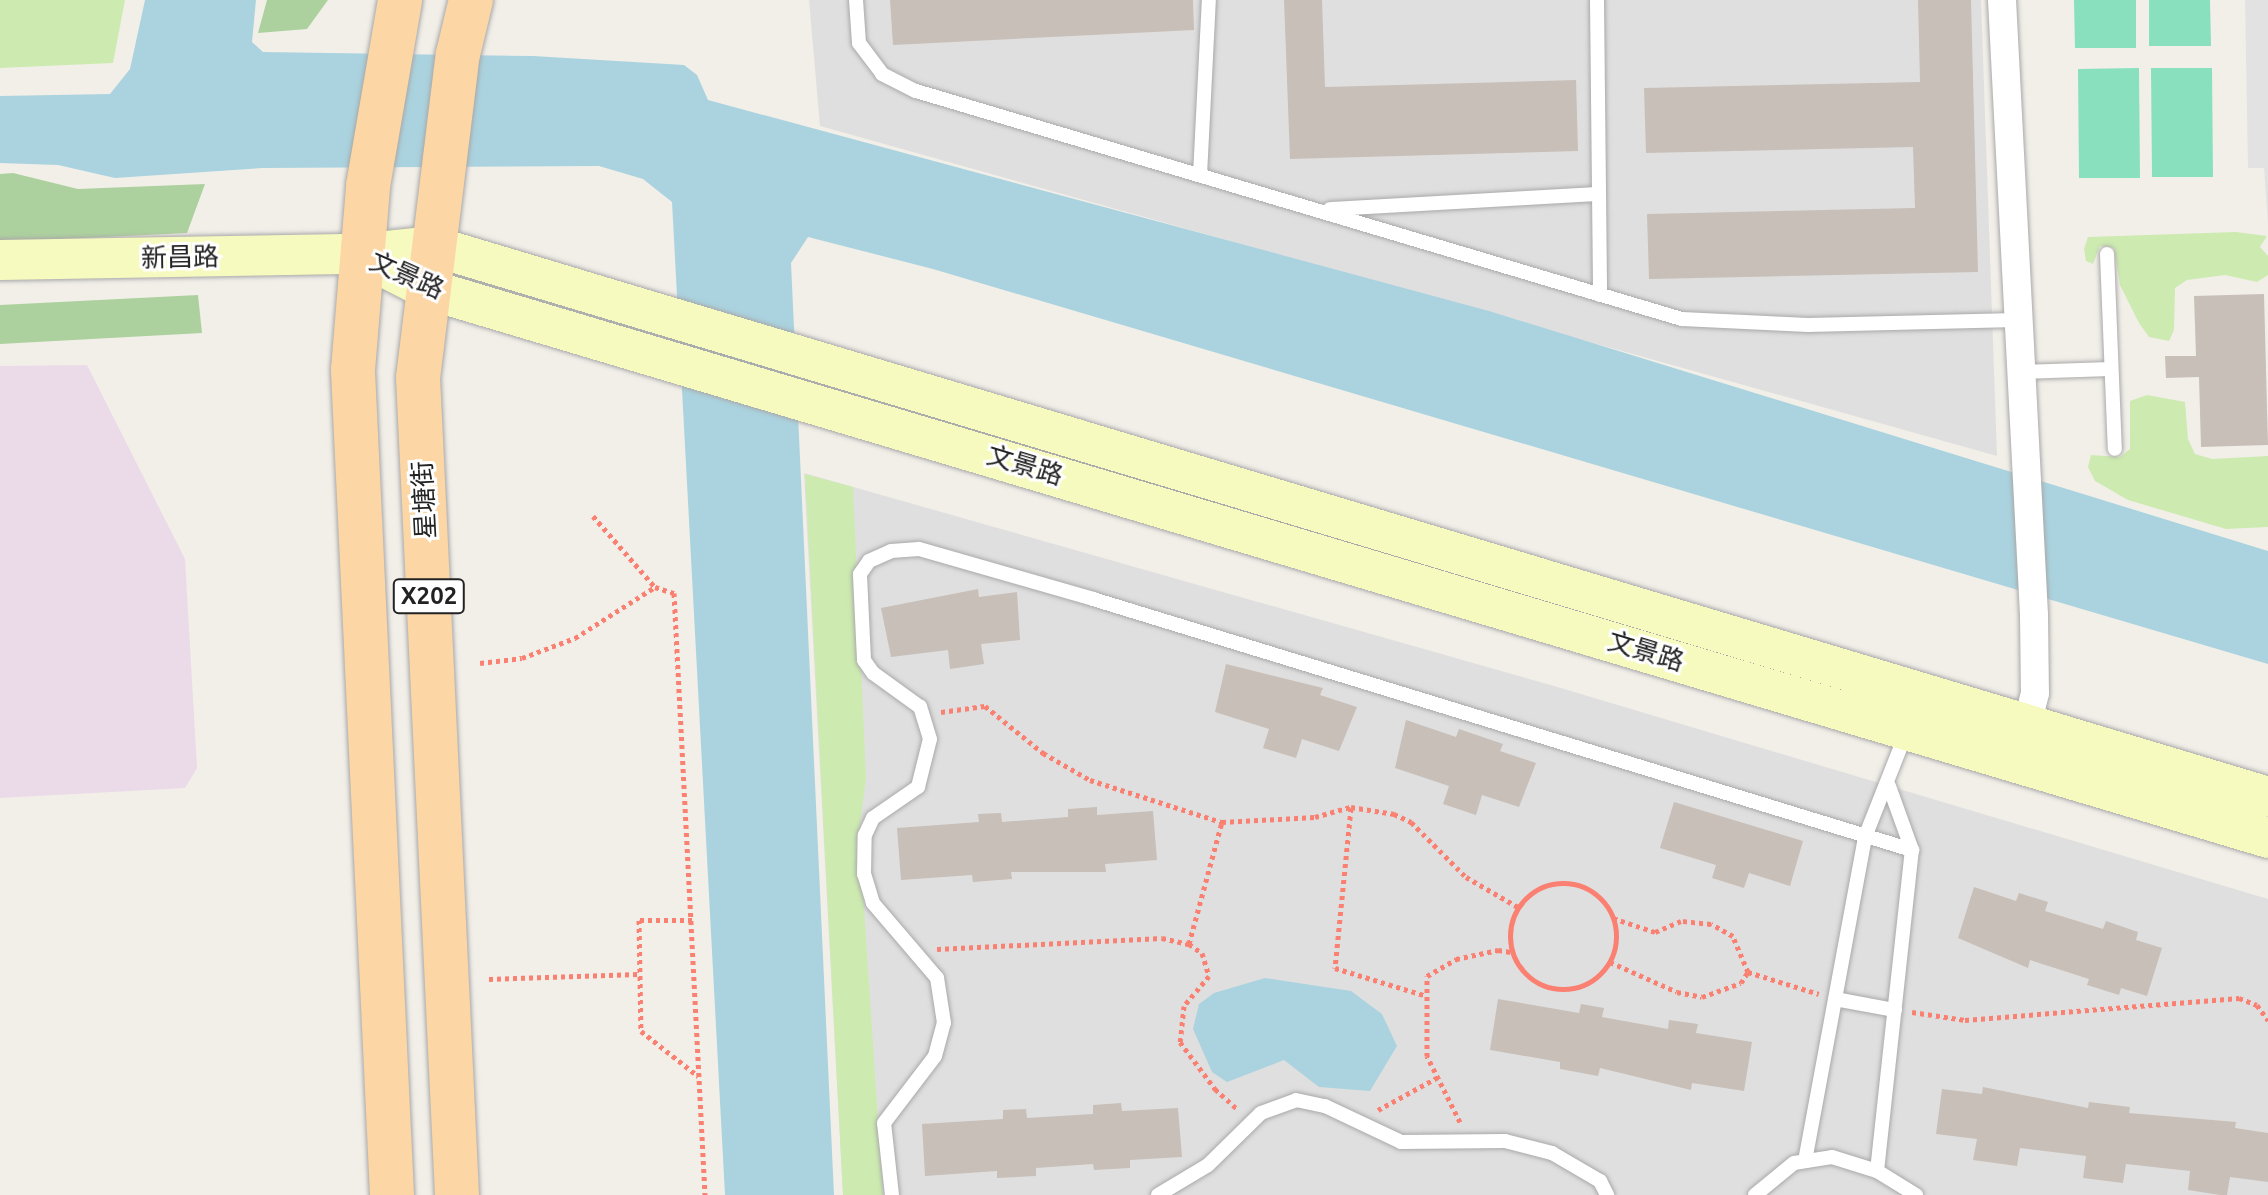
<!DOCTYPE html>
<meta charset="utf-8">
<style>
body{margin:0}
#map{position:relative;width:2268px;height:1195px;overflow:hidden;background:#f2efe9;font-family:Ubuntu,"Noto Sans SC",sans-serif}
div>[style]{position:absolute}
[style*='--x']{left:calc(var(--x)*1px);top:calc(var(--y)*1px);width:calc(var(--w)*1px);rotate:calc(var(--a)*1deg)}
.residential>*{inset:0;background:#e0dfdf}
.industrial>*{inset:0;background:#ebdbe8}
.grass>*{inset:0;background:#cdebb0}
.forest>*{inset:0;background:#add19e}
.pitch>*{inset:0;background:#88e0be}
.parking>*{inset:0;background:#e2e2e2}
.water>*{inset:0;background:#aad3df}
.building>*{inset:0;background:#c7bfb8}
.path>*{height:5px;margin-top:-2.5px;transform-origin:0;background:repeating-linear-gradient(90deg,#fa8072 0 4px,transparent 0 8px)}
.path>.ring{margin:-2.5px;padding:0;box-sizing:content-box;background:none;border:5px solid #fa8072;border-radius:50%}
.roads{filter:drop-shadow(0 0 2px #a9a9a9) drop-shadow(0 0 2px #a9a9a9)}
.service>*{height:14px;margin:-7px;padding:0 7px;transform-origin:7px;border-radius:7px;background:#fff}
.minor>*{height:28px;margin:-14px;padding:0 14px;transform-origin:14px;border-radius:14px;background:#fff}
.secondary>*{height:40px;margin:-20px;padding:0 20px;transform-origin:20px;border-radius:20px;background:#f7fabf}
.primary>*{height:44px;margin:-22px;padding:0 22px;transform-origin:22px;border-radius:22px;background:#fcd6a4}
span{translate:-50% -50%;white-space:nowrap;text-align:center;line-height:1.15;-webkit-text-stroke:6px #fff;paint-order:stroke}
.shield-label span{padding:2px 6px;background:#fff;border:2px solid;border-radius:6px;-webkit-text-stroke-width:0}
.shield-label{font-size:24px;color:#222;font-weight:700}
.street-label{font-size:26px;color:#222}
</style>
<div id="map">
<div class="residential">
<i style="clip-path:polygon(809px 0,1981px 0,1997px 456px,820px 126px)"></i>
<i style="clip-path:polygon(804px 473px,1554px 686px,2268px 899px,2268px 1195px,843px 1195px)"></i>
</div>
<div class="industrial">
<i style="clip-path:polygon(87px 365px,185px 559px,197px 768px,185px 788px,0 798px,0 366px)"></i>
</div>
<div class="grass">
<i style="clip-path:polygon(0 0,125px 0,113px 63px,0 68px)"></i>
<i style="clip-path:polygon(2236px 232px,2267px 236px,2260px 247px,2268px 256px,2268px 275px,2257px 282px,2225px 275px,2187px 280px,2175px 288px,2174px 330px,2169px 341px,2149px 337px,2139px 323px,2120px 285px,2114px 248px,2100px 246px,2093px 264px,2086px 261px,2084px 249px,2088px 237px)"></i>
<i style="clip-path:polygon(2147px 395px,2185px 402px,2188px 439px,2195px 454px,2212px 459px,2268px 456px,2268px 527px,2226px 529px,2128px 500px,2095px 481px,2088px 467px,2091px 455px,2120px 457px,2130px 449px,2130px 401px)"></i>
<i style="clip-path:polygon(805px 474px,853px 487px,866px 778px,859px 832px,883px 1195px,843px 1195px)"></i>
</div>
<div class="forest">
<i style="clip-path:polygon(267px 0,328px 0,307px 29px,258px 33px)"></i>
<i style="clip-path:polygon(13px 173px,78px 189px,205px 184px,187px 233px,0 242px,0 174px)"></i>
<i style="clip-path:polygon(198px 295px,202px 333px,0 344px,0 305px)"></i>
</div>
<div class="pitch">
<i style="clip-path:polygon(2074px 0,2136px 0,2136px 48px,2075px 48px)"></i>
<i style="clip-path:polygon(2149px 0,2210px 0,2211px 46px,2149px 46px)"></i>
<i style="clip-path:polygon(2139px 68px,2140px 178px,2079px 178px,2078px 69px)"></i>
<i style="clip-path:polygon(2151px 68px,2212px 68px,2213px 177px,2152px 177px)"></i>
</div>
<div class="parking">
<i style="clip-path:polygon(2245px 0,2268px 0,2268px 224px,2264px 168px,2248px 168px)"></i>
</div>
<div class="water">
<i style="clip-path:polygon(145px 0,256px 0,252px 42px,263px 52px,533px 56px,684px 65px,697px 75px,708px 100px,1489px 311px,2268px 551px,2268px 664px,933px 269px,808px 237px,791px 263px,834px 1195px,725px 1195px,672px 202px,643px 179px,599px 166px,263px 168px,115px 178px,58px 165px,0 163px,0 96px,110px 94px,130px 69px)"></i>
<i style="clip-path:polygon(1265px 978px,1351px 991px,1382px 1014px,1397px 1046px,1370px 1091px,1319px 1087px,1284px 1060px,1227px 1082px,1212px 1072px,1193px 1029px,1199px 1004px,1214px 993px)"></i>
</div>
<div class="building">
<i style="clip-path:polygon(890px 0,1193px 0,1194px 30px,893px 45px)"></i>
<i style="clip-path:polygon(1284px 0,1322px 0,1325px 87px,1576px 80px,1578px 151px,1290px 159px)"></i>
<i style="clip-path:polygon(1918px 0,1971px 0,1978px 272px,1649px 279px,1647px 214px,1915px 208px,1913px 147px,1646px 153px,1644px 88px,1920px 82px)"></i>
<i style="clip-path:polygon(2264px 294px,2268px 445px,2201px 447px,2199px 377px,2166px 378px,2165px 356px,2196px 356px,2194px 296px)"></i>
<i style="clip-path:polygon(978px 589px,979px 597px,1017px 592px,1020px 640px,981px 644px,984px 664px,950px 669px,948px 650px,891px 657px,881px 608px)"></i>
<i style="clip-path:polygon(1226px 664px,1323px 688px,1320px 695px,1357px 707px,1339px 751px,1302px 739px,1296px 758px,1263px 748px,1269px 729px,1215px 712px)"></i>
<i style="clip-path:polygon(1406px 720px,1456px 737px,1459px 729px,1503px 744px,1500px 751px,1536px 763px,1519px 807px,1482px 795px,1476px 815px,1443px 804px,1449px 786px,1395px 768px)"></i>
<i style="clip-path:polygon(1674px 802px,1803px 841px,1790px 886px,1749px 873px,1744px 888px,1712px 878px,1716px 865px,1660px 848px)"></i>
<i style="clip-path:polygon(1097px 807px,1097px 815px,1153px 811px,1157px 860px,1105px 864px,1106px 872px,1011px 872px,1012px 879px,973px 882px,972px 875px,901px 880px,897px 828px,979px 822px,978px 814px,1001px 813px,1002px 822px,1068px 817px,1068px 809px)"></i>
<i style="clip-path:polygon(1974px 887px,2016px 901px,2019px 893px,2048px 902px,2045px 911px,2103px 929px,2106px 921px,2138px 932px,2136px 940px,2162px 948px,2147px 996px,2121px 988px,2119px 995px,2087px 985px,2089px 979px,2030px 960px,2028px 968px,1958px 938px)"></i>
<i style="clip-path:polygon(1498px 999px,1579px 1013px,1581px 1004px,1604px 1008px,1602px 1017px,1668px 1029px,1669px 1020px,1698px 1024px,1696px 1033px,1752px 1042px,1744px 1091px,1692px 1083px,1691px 1090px,1600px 1068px,1598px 1076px,1560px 1069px,1560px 1062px,1490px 1050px)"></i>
<i style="clip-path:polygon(1983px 1087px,2088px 1108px,2089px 1102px,2130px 1107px,2129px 1113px,2236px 1122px,2235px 1128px,2268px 1133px,2268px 1182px,2230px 1177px,2227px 1195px,2220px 1195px,2188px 1190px,2190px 1171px,2126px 1164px,2123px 1183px,2083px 1178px,2086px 1156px,2020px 1148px,2017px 1166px,1973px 1160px,1977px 1139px,1936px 1134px,1942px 1089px,1982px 1094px)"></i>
<i style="clip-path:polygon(1121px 1103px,1122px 1111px,1178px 1108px,1182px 1157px,1130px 1160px,1130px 1168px,1094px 1170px,1093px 1164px,1036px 1168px,1036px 1176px,997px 1178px,997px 1171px,925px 1176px,922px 1124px,1003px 1119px,1003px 1110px,1026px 1109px,1027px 1118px,1093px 1114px,1093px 1105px)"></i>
</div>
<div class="path">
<i style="--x:593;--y:516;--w:94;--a:48.9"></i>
<i style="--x:655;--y:587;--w:20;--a:18"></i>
<i style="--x:674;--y:593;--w:603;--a:87.05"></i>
<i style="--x:480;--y:663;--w:42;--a:-6.8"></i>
<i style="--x:522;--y:658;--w:57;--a:-20.7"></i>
<i style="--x:575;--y:638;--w:95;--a:-32.5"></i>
<i style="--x:941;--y:712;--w:44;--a:-7.8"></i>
<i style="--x:985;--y:706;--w:75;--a:39"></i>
<i style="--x:1043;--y:753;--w:54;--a:29.9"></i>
<i style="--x:1090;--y:780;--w:139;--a:17.7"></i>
<i style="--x:1222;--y:822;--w:93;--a:-3.1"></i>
<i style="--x:1315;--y:817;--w:37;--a:-16"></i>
<i style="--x:1351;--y:807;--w:44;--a:9.2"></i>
<i style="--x:1394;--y:814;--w:19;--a:25"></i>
<i style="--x:1411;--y:822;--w:78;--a:45"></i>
<i style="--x:1466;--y:877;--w:60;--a:30"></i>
<i style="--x:1351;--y:808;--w:161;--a:95.7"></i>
<i style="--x:1335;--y:968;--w:93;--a:16.9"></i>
<i class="ring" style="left:1510px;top:883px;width:101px;height:101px"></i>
<i style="--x:692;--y:920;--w:53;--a:180"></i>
<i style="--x:639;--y:920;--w:111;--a:89"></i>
<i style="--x:641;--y:1031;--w:73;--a:38.3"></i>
<i style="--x:1189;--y:944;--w:126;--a:-74.9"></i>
<i style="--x:937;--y:949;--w:225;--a:-2.8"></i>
<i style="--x:1162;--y:938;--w:28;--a:13"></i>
<i style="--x:1189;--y:944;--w:16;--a:35"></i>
<i style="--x:1202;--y:953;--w:24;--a:73"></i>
<i style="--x:1209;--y:976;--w:39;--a:130"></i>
<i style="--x:1184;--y:1006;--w:36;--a:96"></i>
<i style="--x:1180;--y:1042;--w:59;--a:53.3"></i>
<i style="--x:1215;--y:1089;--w:31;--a:42"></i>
<i style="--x:1610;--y:962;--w:73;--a:24.1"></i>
<i style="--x:1677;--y:992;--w:25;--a:11"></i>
<i style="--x:1702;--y:997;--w:41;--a:-19.7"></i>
<i style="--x:1741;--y:983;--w:13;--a:-58"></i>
<i style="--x:1748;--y:972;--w:39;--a:-113"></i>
<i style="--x:1733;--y:936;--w:25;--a:-151"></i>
<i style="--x:1711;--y:924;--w:30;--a:-174"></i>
<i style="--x:1681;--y:921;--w:28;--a:157"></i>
<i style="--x:1655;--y:932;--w:44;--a:-161.6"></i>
<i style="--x:1748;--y:972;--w:74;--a:17.2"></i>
<i style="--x:489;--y:979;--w:150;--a:-1.9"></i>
<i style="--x:1912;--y:1012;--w:54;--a:8.6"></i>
<i style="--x:1965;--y:1020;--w:275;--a:-4.6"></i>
<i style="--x:2239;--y:998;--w:19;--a:21"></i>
<i style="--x:2257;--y:1005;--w:19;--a:54"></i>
<i style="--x:1378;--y:1110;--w:71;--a:-28.7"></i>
<i style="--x:1460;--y:1122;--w:74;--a:-116.6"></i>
<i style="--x:1427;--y:1056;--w:80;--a:-90"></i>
<i style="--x:1427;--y:976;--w:34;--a:-30"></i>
<i style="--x:1456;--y:959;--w:43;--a:-12.1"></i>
<i style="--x:1498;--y:950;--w:13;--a:9"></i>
</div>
<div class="roads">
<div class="service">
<i style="--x:856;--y:0;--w:43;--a:86"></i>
<i style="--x:859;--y:43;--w:39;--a:53"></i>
<i style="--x:882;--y:74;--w:38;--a:27"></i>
<i style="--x:916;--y:91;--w:799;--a:16.58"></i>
<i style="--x:1682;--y:319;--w:126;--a:2.7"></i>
<i style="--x:1808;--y:325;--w:209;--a:-1.4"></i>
<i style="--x:1597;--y:0;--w:295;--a:89.4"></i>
<i style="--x:1200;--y:175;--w:175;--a:-87.1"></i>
<i style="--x:1330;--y:209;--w:269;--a:-3.2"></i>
<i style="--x:2107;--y:254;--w:195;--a:87.7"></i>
<i style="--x:2020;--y:372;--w:91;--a:-1.9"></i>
<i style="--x:1835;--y:999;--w:61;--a:10.4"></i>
<i style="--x:1805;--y:1161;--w:330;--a:-79.5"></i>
<i style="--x:1865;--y:837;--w:114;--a:-68.4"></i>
<i style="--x:1877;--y:1171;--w:323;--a:-83.8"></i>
<i style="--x:1912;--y:850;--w:68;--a:-109.8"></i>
<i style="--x:892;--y:1195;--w:72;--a:-96.3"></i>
<i style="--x:884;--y:1123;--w:84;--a:-52.7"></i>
<i style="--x:935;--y:1056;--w:34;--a:-75"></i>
<i style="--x:944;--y:1023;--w:46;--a:-98.8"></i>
<i style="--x:937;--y:978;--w:99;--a:-130.5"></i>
<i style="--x:873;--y:903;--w:30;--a:-107"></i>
<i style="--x:864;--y:874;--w:39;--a:-89"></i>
<i style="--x:865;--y:835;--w:19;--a:-65"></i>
<i style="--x:873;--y:818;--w:55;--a:-34.6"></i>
<i style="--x:918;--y:787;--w:49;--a:-76"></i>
<i style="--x:930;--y:739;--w:34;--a:-107"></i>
<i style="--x:920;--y:707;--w:58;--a:-144.1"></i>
<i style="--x:873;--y:673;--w:16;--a:-125"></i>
<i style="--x:864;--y:660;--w:86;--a:-92.7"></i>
<i style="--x:860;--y:574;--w:16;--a:-55"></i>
<i style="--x:869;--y:561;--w:24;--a:-24"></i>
<i style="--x:891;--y:551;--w:28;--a:-4"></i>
<i style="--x:919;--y:549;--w:181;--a:16"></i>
<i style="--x:1093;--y:599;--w:857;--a:17.04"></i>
<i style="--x:1158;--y:1195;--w:58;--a:-31"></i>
<i style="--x:1208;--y:1165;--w:74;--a:-44.5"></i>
<i style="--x:1261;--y:1113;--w:37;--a:-20"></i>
<i style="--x:1296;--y:1100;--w:30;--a:12"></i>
<i style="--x:1325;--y:1106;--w:84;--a:25.3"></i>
<i style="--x:1401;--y:1142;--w:104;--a:-0.6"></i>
<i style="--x:1505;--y:1141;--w:49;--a:14.3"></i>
<i style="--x:1552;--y:1153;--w:56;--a:30.3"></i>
<i style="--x:1600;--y:1181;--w:16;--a:63"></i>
<i style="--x:1755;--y:1195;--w:50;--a:-39.4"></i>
<i style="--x:1794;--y:1163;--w:38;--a:-9"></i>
<i style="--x:1832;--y:1157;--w:47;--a:17.3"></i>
<i style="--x:1877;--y:1171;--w:46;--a:31.6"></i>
</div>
<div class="minor">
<i style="--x:2002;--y:0;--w:616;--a:87.02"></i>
<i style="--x:2034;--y:615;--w:78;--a:89.3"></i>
<i style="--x:2035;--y:693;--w:30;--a:104"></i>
</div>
<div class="secondary">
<i style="--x:359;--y:254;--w:76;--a:27.2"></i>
<i style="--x:427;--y:289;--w:1921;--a:16.6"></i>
<i style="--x:0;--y:260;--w:359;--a:-1"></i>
<i style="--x:359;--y:254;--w:74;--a:-6.2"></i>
<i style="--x:433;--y:246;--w:1916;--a:16.71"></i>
</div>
<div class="primary">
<i style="--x:392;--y:1195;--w:826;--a:-92.71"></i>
<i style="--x:353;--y:370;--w:185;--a:-85.3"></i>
<i style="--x:368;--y:186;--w:189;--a:-80.2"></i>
<i style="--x:457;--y:1195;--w:818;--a:-92.73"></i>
<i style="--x:418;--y:378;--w:326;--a:-83"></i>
<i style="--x:458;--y:54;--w:56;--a:-76.5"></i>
</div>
</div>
<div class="shield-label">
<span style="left:429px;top:596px">X202</span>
</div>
<div class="street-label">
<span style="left:180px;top:257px;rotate:-1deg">新昌路</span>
<span style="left:407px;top:275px;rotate:24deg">文景路</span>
<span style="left:1025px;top:465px;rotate:17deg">文景路</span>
<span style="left:424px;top:500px;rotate:-93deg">星塘街</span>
<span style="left:1646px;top:651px;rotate:17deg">文景路</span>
</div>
</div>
